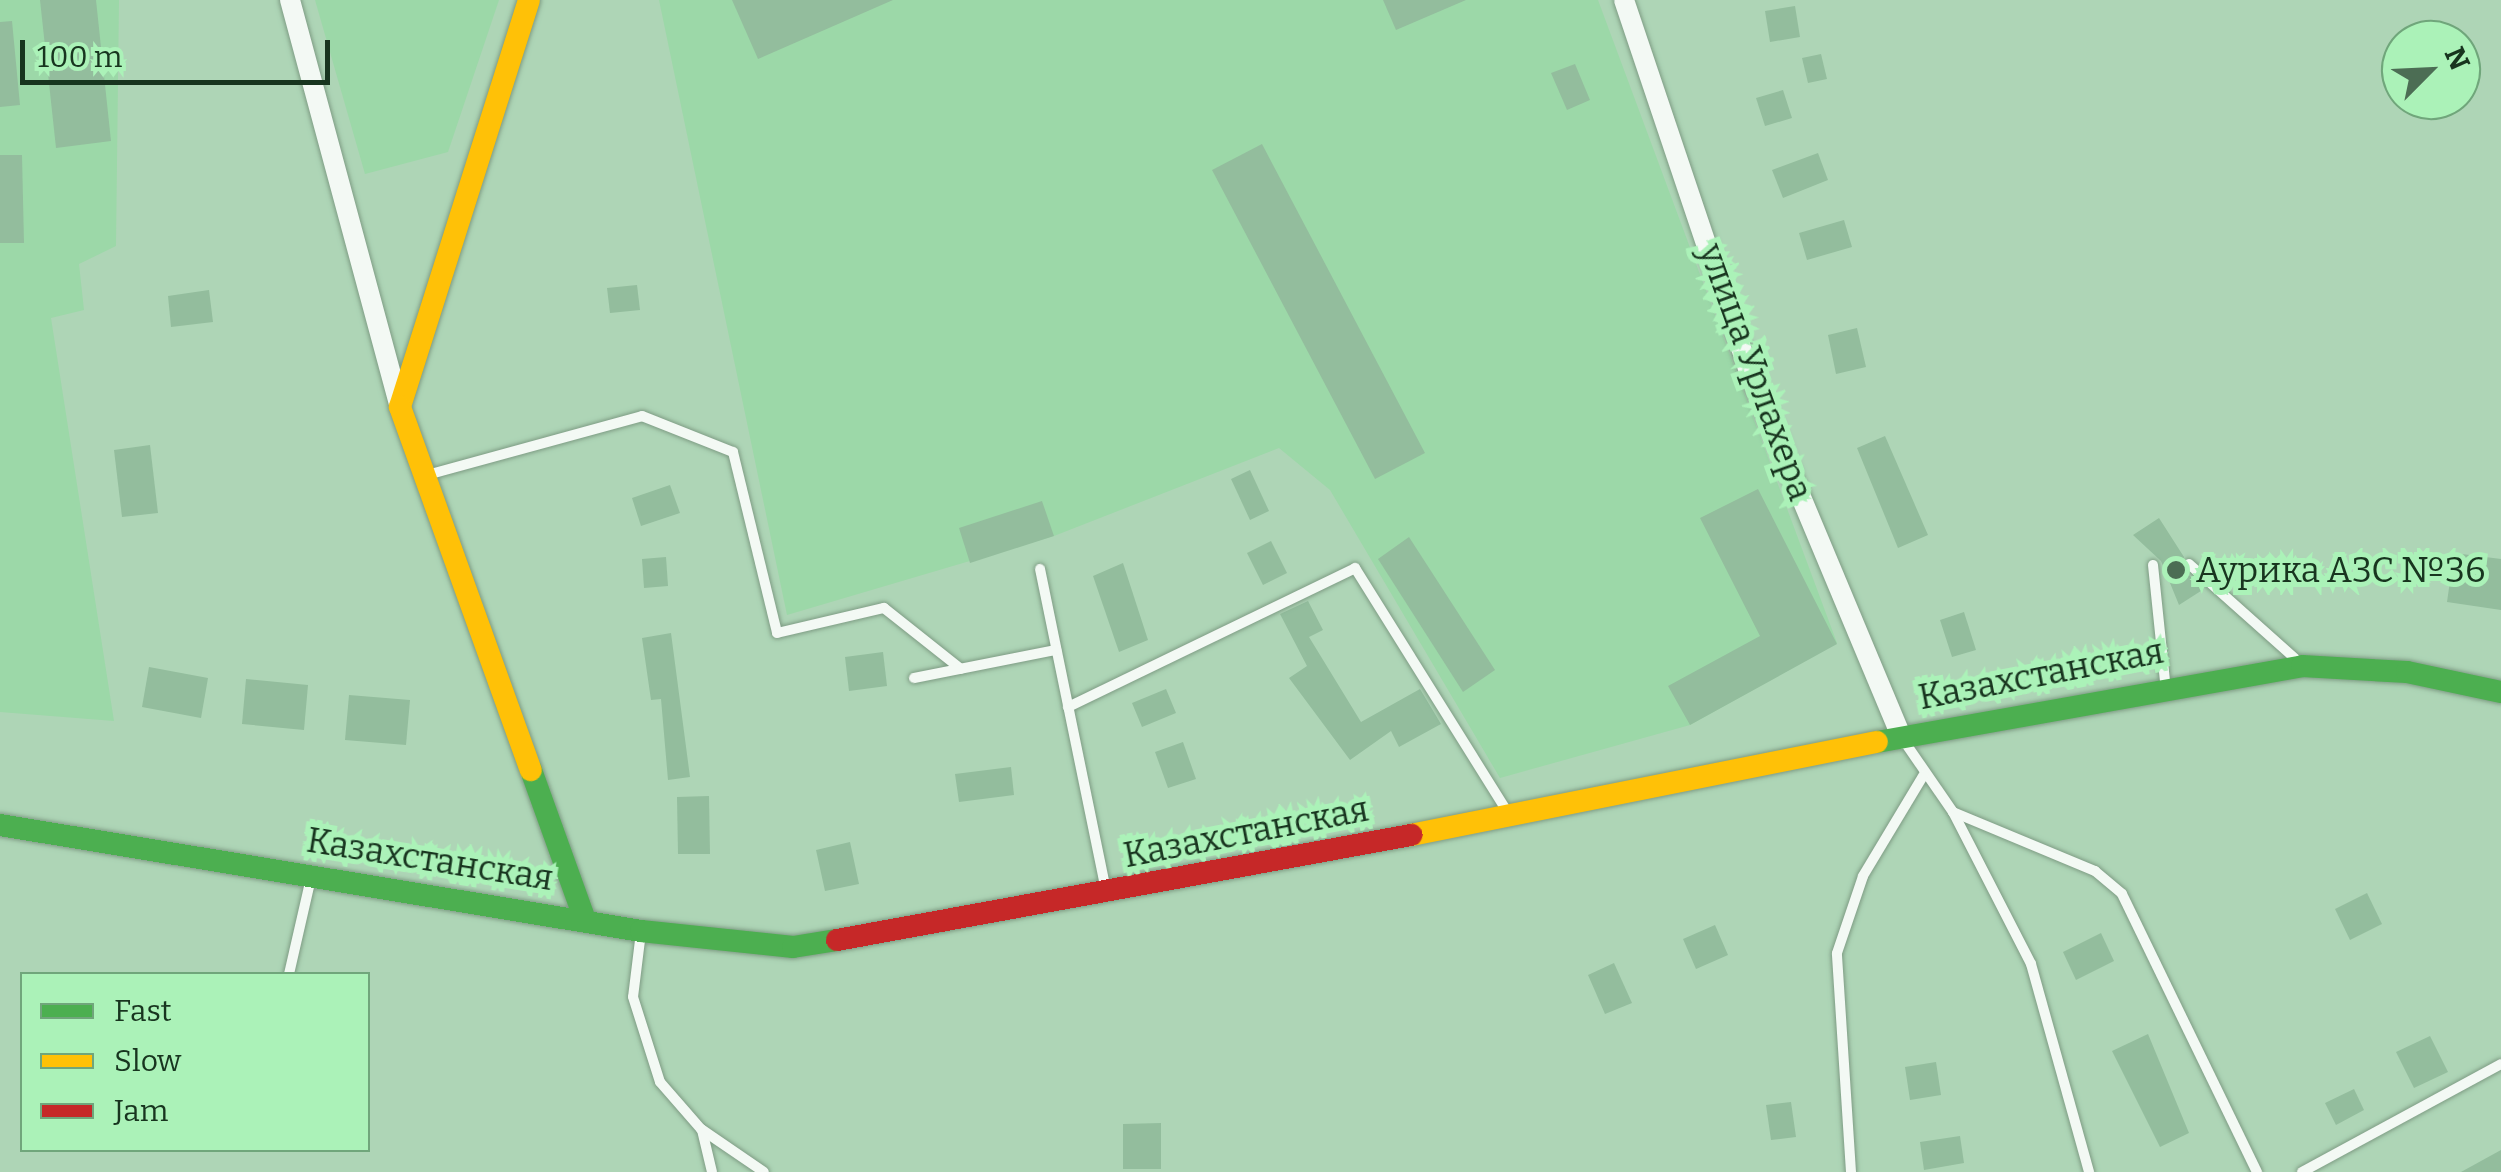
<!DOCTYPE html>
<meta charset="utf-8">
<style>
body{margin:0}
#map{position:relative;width:2501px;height:1172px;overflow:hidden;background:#aed5b6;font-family:Bitter,serif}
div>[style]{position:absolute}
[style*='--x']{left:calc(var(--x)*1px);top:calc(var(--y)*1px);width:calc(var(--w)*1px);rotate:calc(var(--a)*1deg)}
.built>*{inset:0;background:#9cd8a8}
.building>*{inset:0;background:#93bd9d}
.roads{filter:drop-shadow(0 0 2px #7e9c84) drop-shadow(0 0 2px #7e9c84)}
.lane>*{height:10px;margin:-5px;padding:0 5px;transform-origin:5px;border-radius:5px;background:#f3f9f4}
.street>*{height:20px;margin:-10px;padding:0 10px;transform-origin:10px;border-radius:10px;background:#f3f9f4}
.fast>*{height:22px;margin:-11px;padding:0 11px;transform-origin:11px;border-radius:11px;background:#4caf50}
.slow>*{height:22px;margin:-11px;padding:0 11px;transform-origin:11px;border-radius:11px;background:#ffc107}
.jam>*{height:22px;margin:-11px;padding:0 11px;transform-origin:11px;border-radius:11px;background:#c62828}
.dots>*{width:28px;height:28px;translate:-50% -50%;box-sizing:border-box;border:5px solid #abf2b8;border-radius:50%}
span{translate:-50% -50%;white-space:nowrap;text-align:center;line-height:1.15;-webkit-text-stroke:10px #abf2b8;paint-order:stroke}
.street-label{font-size:35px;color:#18351f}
.poi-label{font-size:35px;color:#18351f}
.left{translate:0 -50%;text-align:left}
.legend{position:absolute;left:20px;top:972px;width:350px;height:180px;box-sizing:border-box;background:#abf2b8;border:2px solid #70a67b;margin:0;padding:12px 18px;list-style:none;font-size:30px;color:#18351f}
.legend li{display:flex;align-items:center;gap:20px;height:50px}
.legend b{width:50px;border:2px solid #70a67b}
.north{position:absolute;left:2381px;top:20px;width:100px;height:100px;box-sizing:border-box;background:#abf2b8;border:2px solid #70a67b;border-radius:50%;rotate:66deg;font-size:28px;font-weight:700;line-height:40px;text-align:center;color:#18351f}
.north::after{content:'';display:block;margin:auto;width:35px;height:45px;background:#4c6d54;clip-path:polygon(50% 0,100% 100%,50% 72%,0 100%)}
.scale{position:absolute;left:20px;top:40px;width:310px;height:45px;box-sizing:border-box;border:5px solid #18351f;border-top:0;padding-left:12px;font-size:30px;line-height:35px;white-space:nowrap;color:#18351f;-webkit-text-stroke:8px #abf2b8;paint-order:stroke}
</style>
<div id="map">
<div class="built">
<i style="clip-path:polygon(0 0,119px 0,116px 246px,79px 264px,84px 310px,51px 318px,114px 721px,0 712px)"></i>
<i style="clip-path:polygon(315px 0,499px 0,448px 152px,365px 174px)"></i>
<i style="clip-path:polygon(659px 0,1598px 0,1837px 643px,1690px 725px,1500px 778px,1330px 490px,1279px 448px,1054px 536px,787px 615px)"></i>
</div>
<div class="building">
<i style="clip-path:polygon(40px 0,96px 0,111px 141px,56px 148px)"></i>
<i style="clip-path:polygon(732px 0,893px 0,758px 59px)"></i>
<i style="clip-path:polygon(1383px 0,1466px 0,1396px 30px)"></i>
<i style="clip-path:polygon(1795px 6px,1800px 37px,1770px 42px,1765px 11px)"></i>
<i style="clip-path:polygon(12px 21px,20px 105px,0 107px,0 22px)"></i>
<i style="clip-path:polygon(1821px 54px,1827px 79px,1808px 83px,1802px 58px)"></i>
<i style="clip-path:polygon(1575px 64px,1590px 100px,1567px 110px,1551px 73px)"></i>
<i style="clip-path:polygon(1783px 90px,1792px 118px,1765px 126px,1756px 98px)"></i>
<i style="clip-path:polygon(1262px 144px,1425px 453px,1375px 479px,1212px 170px)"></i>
<i style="clip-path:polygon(1818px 153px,1828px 180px,1783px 198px,1772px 170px)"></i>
<i style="clip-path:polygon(0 155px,22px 155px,24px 243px,0 243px)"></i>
<i style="clip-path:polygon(1844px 220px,1852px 247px,1807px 260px,1799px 233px)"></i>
<i style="clip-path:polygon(637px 285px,640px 310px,610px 313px,607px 288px)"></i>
<i style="clip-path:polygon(209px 290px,213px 322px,171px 327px,168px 296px)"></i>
<i style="clip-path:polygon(1857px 328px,1866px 367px,1836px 374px,1828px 335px)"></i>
<i style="clip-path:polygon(1885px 436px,1928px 535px,1898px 548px,1857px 448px)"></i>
<i style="clip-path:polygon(150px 445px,158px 513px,122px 517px,114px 450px)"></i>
<i style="clip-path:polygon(1250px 470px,1269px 511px,1250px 520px,1231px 479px)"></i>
<i style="clip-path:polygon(670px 485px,680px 513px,641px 526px,632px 498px)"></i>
<i style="clip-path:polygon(1758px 489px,1837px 644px,1690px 725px,1668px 686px,1760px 636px,1700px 518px)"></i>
<i style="clip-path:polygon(1042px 501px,1054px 536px,970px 563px,959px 528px)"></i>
<i style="clip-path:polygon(2159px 518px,2184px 557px,2181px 568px,2204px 589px,2179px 605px,2161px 561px,2133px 535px)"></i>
<i style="clip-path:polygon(1409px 537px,1495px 670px,1463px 692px,1378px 559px)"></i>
<i style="clip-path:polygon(1271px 541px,1287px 573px,1263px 585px,1247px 553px)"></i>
<i style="clip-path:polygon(2454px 553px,2501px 559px,2501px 610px,2447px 602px)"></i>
<i style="clip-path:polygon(666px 557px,668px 586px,644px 588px,642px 559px)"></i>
<i style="clip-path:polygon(1123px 563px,1148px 640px,1119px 652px,1093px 576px)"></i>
<i style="clip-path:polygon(1308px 601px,1323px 630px,1309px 637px,1361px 722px,1420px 689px,1441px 724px,1399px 747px,1391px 731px,1350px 760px,1289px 678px,1307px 666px,1280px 614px)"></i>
<i style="clip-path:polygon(1964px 612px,1976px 650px,1952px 657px,1940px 620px)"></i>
<i style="clip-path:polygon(671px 633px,690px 777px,668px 780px,661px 699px,651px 700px,642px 638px)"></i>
<i style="clip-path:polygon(883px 652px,887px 686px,849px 691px,845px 657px)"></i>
<i style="clip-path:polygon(149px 667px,208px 678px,201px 718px,142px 707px)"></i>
<i style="clip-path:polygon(246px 679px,308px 685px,304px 730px,242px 724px)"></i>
<i style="clip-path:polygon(1166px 689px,1176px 713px,1142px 727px,1132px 703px)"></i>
<i style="clip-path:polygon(349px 695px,410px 700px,406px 745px,345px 740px)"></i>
<i style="clip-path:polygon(1183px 742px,1196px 779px,1168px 788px,1155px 752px)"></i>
<i style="clip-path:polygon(1011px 767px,1014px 795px,959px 802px,955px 774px)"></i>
<i style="clip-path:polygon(709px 796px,710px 854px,678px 854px,677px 797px)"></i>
<i style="clip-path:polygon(850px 842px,859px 884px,825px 891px,816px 850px)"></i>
<i style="clip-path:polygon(2367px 893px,2382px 924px,2350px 940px,2335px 909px)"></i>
<i style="clip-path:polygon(1715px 925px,1728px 955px,1696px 969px,1683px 939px)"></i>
<i style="clip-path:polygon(2101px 933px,2114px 961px,2076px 980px,2063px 952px)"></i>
<i style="clip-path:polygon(1614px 963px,1632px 1003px,1605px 1014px,1588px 975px)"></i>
<i style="clip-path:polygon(2148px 1034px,2189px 1133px,2160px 1147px,2112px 1051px)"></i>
<i style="clip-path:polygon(2430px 1036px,2448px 1072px,2414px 1088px,2396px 1052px)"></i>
<i style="clip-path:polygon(1936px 1062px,1941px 1095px,1910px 1100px,1905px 1067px)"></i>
<i style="clip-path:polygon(2354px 1089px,2364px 1110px,2336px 1125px,2325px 1103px)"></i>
<i style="clip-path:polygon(1791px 1102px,1796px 1137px,1771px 1140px,1766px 1105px)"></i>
<i style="clip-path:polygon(1161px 1123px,1161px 1169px,1123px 1169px,1123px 1124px)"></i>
<i style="clip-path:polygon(1960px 1136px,1964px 1163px,1924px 1170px,1920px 1142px)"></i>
<i style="clip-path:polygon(2501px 1150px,2501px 1172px,2461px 1172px)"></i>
</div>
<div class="roads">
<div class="lane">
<i style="--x:427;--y:475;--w:223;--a:-15.3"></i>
<i style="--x:642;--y:416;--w:98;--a:21.6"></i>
<i style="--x:733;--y:452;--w:186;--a:76.3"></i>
<i style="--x:777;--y:633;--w:110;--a:-13.2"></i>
<i style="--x:884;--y:608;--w:98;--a:38.4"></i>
<i style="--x:2189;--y:564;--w:146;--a:41.7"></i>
<i style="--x:2153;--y:565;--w:118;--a:84.1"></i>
<i style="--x:1040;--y:569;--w:333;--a:78.4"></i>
<i style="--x:914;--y:678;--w:145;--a:-11.2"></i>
<i style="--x:1068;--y:707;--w:319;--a:-25.8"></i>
<i style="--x:1355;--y:568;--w:289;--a:58"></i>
<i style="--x:1904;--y:741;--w:86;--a:55.4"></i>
<i style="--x:1953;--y:812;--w:171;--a:62.8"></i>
<i style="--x:2031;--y:964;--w:216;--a:74.4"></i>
<i style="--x:1953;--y:812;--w:154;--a:22.6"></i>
<i style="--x:2095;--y:871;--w:35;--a:40"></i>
<i style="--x:2122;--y:894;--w:309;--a:64.1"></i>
<i style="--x:641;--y:932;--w:65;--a:97"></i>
<i style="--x:633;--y:997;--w:89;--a:72.4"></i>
<i style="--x:660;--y:1082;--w:62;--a:48.9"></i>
<i style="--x:701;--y:1129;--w:76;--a:34.3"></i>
<i style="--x:289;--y:974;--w:98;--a:-77.1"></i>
<i style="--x:702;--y:1130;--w:43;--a:76.6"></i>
<i style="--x:1851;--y:1172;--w:219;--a:-93.7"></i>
<i style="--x:1837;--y:953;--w:81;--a:-71.3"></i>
<i style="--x:1863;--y:876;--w:117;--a:-59"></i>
<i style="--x:2302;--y:1172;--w:226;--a:-28.5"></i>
</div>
<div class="street">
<i style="--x:290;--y:0;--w:422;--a:74.9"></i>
<i style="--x:1624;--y:0;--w:396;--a:71.4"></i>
<i style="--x:1750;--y:375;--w:394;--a:67.3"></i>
</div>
<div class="fast">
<i style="--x:1877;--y:742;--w:432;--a:-10.1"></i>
<i style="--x:2302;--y:666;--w:105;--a:3.3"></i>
<i style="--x:2407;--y:672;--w:96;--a:12"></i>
<i style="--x:531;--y:770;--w:159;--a:70.2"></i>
<i style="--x:0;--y:825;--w:650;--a:9.39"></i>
<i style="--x:641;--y:931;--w:153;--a:6"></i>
<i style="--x:793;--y:947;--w:45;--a:-9"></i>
</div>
<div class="slow">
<i style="--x:529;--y:0;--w:427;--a:107.6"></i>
<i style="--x:400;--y:407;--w:386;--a:70.2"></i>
<i style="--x:1411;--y:835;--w:475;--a:-11.3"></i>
</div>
<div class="jam">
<i style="--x:837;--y:940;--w:584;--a:-10.37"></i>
</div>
</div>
<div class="dots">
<i style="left:2176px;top:570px;background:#4c6d54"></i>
</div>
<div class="street-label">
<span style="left:1756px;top:372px;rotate:70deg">улица Урлахера</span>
<span style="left:2041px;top:674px;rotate:-11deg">Казахстанская</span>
<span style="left:1246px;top:832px;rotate:-11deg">Казахстанская</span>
<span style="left:430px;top:859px;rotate:9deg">Казахстанская</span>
</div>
<div class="poi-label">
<span class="left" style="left:2196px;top:570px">Аурика АЗС №36</span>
</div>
<ul class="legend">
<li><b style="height:12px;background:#4caf50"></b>Fast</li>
<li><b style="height:12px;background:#ffc107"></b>Slow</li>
<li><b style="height:12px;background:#c62828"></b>Jam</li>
</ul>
<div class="north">N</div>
<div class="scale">100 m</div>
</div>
